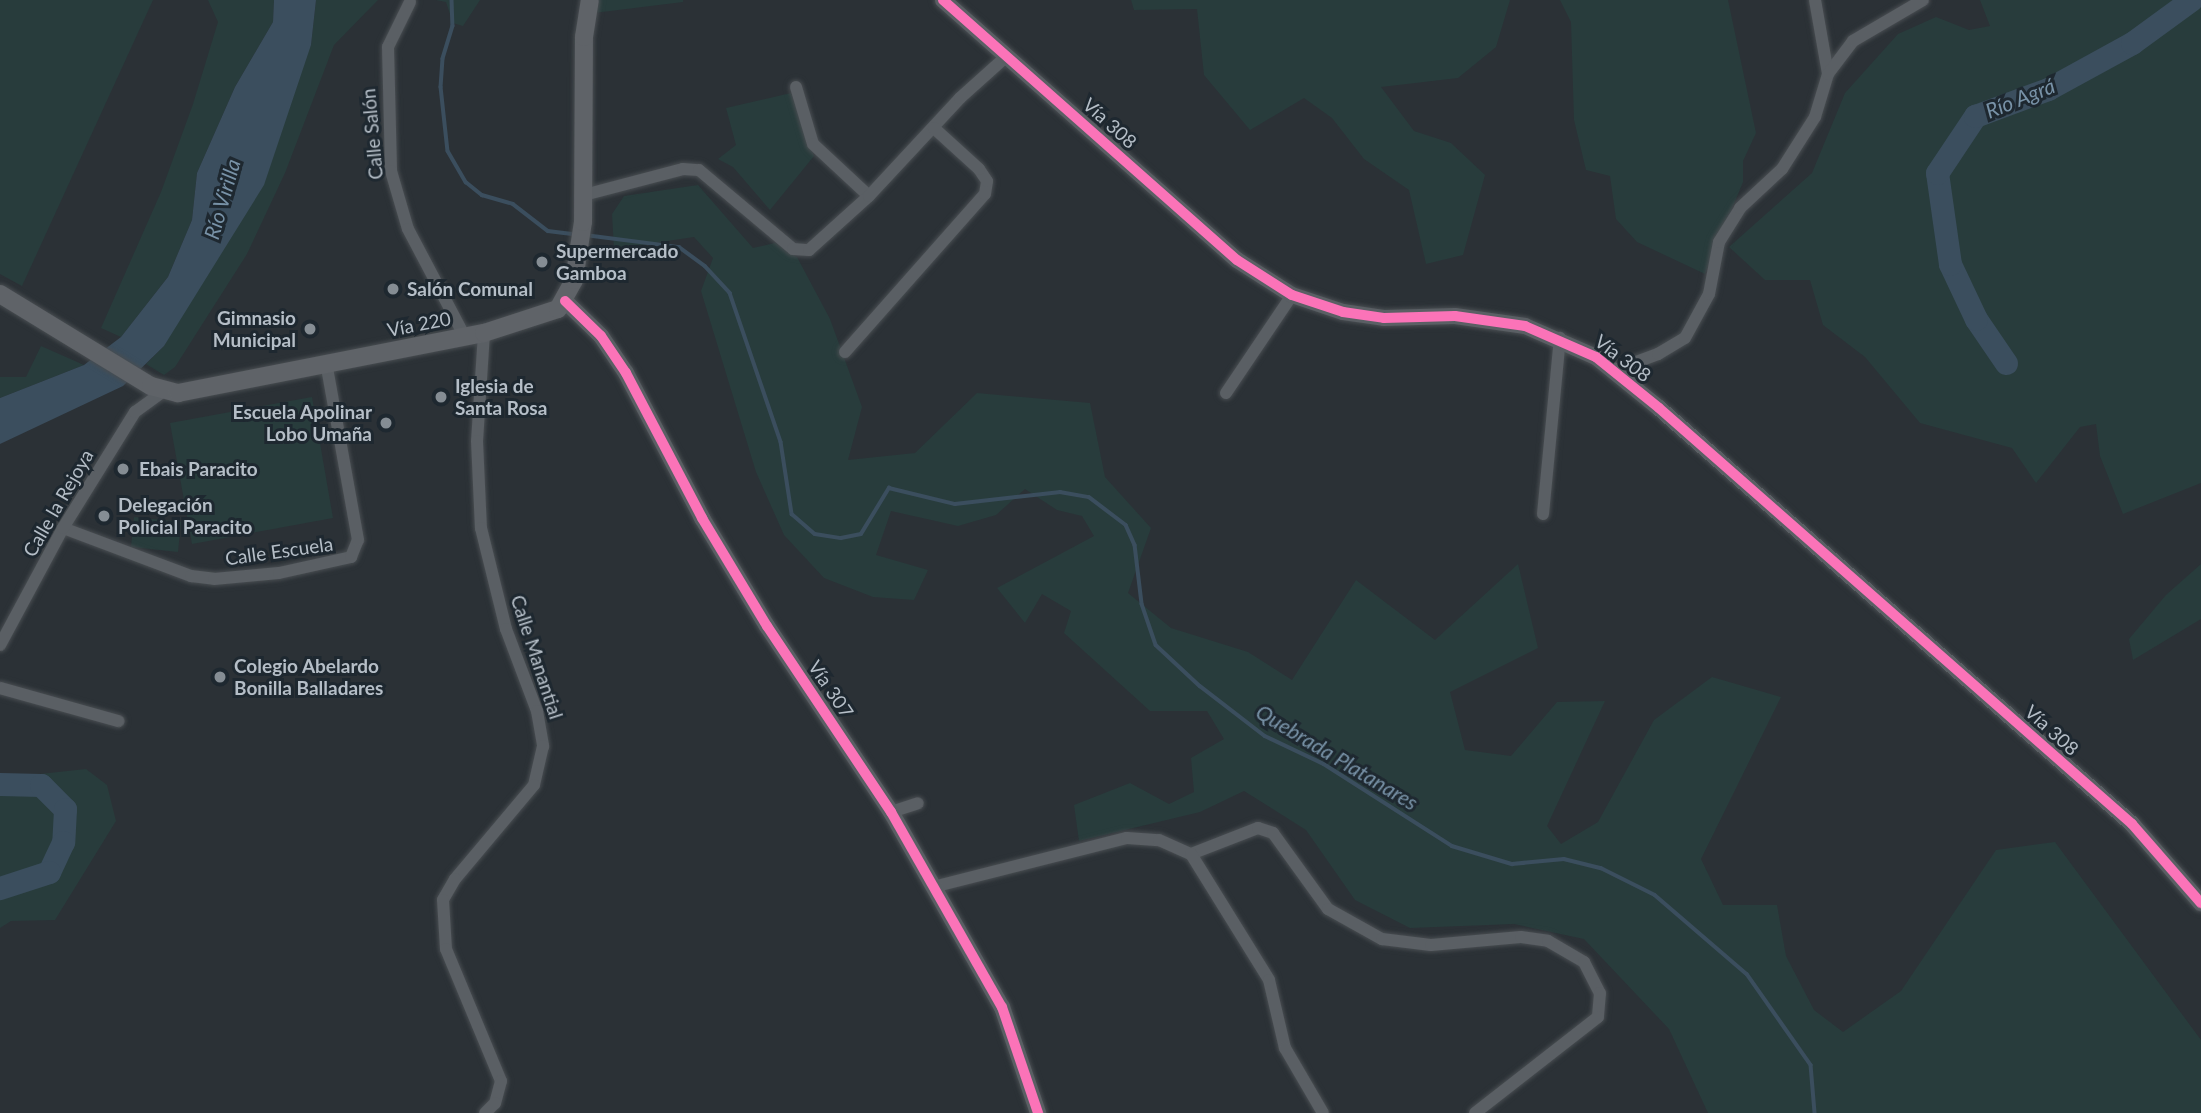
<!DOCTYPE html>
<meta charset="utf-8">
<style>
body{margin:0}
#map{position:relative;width:2201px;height:1113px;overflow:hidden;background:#2b3136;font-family:Lato,sans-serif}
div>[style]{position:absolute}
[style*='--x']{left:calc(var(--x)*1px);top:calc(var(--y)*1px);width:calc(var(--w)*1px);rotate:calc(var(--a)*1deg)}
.green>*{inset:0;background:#283c3c}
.water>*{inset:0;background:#3b4e5e}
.stream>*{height:3.5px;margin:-1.75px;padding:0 1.75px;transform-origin:1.75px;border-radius:1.75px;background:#3b4e5e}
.river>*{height:23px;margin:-11.5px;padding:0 11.5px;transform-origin:11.5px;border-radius:11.5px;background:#3b4e5e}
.roads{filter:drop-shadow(0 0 2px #484d51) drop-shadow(0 0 2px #484d51)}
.minor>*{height:12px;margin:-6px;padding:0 6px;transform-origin:6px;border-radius:6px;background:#5a5f64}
.tertiary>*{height:16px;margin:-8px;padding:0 8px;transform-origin:8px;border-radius:8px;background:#5a5f64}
.secondary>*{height:18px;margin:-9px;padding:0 9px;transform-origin:9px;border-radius:9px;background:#5f6368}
.cycleway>*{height:10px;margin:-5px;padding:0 5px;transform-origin:5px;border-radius:5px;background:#fb73b8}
.dots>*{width:19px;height:19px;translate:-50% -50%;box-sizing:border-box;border:4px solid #1e2830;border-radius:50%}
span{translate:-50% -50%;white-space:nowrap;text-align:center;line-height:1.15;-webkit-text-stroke:6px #1e2830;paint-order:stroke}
.street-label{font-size:19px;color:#b5bec7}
.poi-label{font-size:19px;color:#b5bec7;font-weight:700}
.left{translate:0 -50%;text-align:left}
.right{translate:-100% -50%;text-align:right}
.water-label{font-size:21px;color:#7892a7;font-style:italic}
</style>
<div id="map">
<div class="green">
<i style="clip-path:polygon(0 0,153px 0,22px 286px,0 274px)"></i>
<i style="clip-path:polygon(208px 0,274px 0,273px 22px,235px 87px,197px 173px,192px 220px,168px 277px,121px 337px,101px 328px,161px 192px,193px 104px,218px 22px)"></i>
<i style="clip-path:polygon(316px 0,378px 0,334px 45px,285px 173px,247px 254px,175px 367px,164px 375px,146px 364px,164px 346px,311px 45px)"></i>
<i style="clip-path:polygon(436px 0,480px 0,463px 26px,453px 23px,446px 2px)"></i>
<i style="clip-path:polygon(598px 0,683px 0,683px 2px,594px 13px)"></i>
<i style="clip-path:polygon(1131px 0,1510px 0,1496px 47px,1458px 78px,1381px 87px,1414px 131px,1451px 143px,1485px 175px,1463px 255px,1426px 264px,1409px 190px,1364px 159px,1332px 118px,1304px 98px,1250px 130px,1204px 75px,1197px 9px,1134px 10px)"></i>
<i style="clip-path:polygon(1560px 0,1728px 0,1756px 133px,1743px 161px,1743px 182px,1705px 274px,1637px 242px,1616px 219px,1610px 176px,1586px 170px,1574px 120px,1571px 22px)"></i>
<i style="clip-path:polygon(1980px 0,2201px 0,2201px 483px,2123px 514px,2100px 456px,2096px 424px,2080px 427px,2036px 483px,2012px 448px,1920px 423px,1865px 357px,1823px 325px,1810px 280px,1765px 280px,1729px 247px,1812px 173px,1845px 93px,1898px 34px,1936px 17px,1969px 30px,1990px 26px)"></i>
<i style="clip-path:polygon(791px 93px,814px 156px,770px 210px,733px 167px,718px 159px,736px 145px,726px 108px)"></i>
<i style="clip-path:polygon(698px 185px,753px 248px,775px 243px,797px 257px,830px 319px,862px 407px,848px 460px,915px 453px,977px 393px,1090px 403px,1105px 477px,1151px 528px,1128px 593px,1171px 628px,1248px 652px,1292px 680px,1356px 580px,1435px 640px,1518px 564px,1538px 648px,1450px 692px,1465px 750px,1511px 756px,1557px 702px,1605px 701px,1547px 826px,1561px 844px,1598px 822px,1654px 720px,1712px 677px,1781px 697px,1701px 859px,1723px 905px,1777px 905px,1786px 956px,1814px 1010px,1843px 1032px,1901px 991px,1996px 850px,2055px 842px,2201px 1040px,2201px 1113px,1708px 1113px,1669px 1029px,1584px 939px,1514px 924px,1410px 928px,1355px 900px,1306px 830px,1244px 791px,1200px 812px,1079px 841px,1074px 805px,1130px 783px,1169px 804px,1194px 792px,1191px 758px,1224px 739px,1207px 711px,1150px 711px,1064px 633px,1071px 611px,1042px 594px,1025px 623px,997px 588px,1094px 536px,1082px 516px,1057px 510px,1025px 489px,996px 515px,958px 526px,891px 511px,876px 555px,928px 570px,914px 600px,873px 597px,824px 578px,784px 535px,756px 472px,701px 291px,713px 258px,694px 237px,614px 249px,612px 214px,624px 196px)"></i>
<i style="clip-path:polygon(41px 346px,84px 365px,0 398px,0 377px,26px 377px)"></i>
<i style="clip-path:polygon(312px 397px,333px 518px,192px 544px,170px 423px)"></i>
<i style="clip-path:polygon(134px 517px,181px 522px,178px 552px,131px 547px)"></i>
<i style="clip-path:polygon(2201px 564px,2201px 619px,2133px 660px,2129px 639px,2166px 595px)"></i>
<i style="clip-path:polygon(86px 769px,107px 785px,116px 821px,55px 920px,11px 921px,0 928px,0 796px,16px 783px,40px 774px)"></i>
</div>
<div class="water">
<i style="clip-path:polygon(274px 0,316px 0,311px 45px,264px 185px,164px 346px,123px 386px,0 444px,0 398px,84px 365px,121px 337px,168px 277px,192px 220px,197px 173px,235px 87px,273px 22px)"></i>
</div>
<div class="stream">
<i style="--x:452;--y:0;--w:26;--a:88"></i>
<i style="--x:453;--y:26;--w:34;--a:107"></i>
<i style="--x:443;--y:59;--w:28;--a:94"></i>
<i style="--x:441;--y:87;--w:64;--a:83.8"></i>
<i style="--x:448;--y:151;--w:36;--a:60"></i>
<i style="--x:466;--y:182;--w:21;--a:39"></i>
<i style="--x:482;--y:195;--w:32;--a:16"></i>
<i style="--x:513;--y:204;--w:44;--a:37.6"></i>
<i style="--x:548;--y:231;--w:26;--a:7"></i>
<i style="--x:585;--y:235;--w:95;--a:7.3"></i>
<i style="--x:679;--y:247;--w:32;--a:36"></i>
<i style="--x:705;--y:266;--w:37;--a:47"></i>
<i style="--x:730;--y:293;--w:157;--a:71.1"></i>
<i style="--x:781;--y:442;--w:73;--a:81.3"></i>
<i style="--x:792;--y:514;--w:30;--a:41"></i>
<i style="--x:815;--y:534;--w:26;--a:9"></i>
<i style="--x:841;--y:538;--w:20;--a:-11"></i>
<i style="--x:861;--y:534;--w:54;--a:-58.7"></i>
<i style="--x:889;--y:488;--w:68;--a:13.6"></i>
<i style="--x:955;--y:504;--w:106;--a:-6.5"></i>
<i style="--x:1060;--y:492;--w:29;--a:10"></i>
<i style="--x:1089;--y:497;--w:46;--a:37.1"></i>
<i style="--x:1126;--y:525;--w:22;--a:66"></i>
<i style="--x:1135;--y:545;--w:59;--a:83.2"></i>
<i style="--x:1142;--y:604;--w:43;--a:71.1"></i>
<i style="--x:1156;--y:645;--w:60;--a:43"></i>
<i style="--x:1200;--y:686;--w:82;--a:37.6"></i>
<i style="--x:1265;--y:736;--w:65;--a:25.4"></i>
<i style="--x:1324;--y:764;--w:152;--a:32.6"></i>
<i style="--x:1452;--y:846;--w:63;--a:16.7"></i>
<i style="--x:1512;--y:864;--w:52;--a:-5.5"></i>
<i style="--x:1564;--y:859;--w:38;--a:14"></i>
<i style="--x:1601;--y:868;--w:60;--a:26.6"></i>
<i style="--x:1655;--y:895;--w:121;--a:40.7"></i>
<i style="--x:1747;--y:974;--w:111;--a:54.9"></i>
<i style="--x:1811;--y:1065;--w:48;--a:85.2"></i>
</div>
<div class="river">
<i style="--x:2006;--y:363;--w:53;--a:-124.3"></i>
<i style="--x:1976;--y:319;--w:61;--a:-115.3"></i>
<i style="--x:1950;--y:264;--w:92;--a:-98.1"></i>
<i style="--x:1937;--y:173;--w:69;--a:-56.3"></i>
<i style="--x:1975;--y:116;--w:78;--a:-20.3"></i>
<i style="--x:2048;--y:89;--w:96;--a:-28.7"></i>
<i style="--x:2132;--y:43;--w:73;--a:-36.1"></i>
<i style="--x:0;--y:784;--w:41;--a:1.4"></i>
<i style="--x:41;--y:785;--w:34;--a:45"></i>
<i style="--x:65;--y:809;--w:33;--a:93"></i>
<i style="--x:63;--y:842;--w:33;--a:115"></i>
<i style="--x:49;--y:872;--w:52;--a:161.9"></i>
</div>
<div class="roads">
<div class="minor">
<i style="--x:1815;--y:0;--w:75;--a:80"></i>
<i style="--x:410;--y:2;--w:50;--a:116.1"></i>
<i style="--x:388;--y:47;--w:124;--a:88.6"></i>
<i style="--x:391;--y:171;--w:60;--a:73.7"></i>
<i style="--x:408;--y:229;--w:122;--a:62.2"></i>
<i style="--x:796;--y:87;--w:59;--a:73.4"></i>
<i style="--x:813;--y:144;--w:76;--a:42.9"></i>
<i style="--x:584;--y:195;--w:102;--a:-14.7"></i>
<i style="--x:683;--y:169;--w:16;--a:4"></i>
<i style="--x:699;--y:170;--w:123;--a:40"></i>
<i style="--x:793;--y:249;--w:16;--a:4"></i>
<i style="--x:809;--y:250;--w:81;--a:-42"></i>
<i style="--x:869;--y:196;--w:134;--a:-47.1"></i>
<i style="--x:960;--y:98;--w:64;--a:-41.9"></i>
<i style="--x:484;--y:333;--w:108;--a:93.7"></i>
<i style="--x:477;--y:441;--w:87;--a:87.4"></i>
<i style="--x:481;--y:528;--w:104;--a:76.1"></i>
<i style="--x:506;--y:629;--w:88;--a:69.3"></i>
<i style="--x:537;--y:711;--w:36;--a:80"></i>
<i style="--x:543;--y:746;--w:40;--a:103"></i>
<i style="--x:534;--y:785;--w:123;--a:130"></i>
<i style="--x:455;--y:879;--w:24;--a:120"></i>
<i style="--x:443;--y:900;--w:49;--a:86.5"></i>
<i style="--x:446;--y:949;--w:143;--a:67.4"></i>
<i style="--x:501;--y:1081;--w:23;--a:105"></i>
<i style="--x:495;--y:1103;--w:14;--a:135"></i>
<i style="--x:845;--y:352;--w:211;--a:-48.5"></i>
<i style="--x:985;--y:194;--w:13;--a:-81"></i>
<i style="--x:987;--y:181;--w:14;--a:-124"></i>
<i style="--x:979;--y:169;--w:61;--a:-137.7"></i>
<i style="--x:1612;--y:371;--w:49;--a:-20.3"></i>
<i style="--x:1658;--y:354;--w:31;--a:-31"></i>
<i style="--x:1685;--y:338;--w:50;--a:-61.4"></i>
<i style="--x:1709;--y:294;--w:53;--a:-79.1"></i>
<i style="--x:1719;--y:242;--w:40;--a:-58"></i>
<i style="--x:1740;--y:208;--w:57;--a:-42.9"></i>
<i style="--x:1782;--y:169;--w:62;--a:-57.6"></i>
<i style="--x:1815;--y:117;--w:45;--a:-73.2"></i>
<i style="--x:1828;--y:74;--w:41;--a:-52.9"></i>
<i style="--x:1853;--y:41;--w:81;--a:-30.4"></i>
<i style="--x:1226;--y:393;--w:118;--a:-56"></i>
<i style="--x:1543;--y:514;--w:177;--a:-84.5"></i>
<i style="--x:63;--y:528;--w:137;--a:20.6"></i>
<i style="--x:191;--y:576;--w:23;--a:7"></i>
<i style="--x:214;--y:579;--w:65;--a:-5.3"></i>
<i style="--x:279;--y:573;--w:74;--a:-12.5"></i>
<i style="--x:351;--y:557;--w:18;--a:-68"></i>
<i style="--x:358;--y:540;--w:180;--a:-100.2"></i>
<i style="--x:0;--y:645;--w:133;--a:-61.7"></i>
<i style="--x:63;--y:528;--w:137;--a:-58.2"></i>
<i style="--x:135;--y:412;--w:34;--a:-36"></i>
<i style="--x:0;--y:688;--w:123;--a:15.6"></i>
<i style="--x:891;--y:812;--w:28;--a:-18"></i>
<i style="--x:1191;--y:854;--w:72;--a:-21.2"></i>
<i style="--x:1258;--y:828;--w:16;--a:18"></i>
<i style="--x:1273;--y:833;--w:94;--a:54.1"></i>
<i style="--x:1328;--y:909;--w:62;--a:29.1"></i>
<i style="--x:1382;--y:939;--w:49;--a:7"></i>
<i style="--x:1431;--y:945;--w:90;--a:-5.1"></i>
<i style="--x:1521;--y:937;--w:27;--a:8"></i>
<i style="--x:1548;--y:941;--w:42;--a:30.3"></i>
<i style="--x:1584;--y:962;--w:35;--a:63"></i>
<i style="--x:1600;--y:993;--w:24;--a:95"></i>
<i style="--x:1598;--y:1017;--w:156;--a:142"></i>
<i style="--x:933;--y:887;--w:200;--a:-14.2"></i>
<i style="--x:1127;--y:838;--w:32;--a:4"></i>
<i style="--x:1159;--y:840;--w:35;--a:24"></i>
<i style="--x:1191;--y:854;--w:148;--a:58.2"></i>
<i style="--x:1269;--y:980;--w:70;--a:76.8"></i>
<i style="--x:1285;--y:1048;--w:75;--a:59.7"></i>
</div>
<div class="tertiary">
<i style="--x:943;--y:0;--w:392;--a:41.5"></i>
<i style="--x:1237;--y:260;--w:65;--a:32.5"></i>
<i style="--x:1292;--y:295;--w:54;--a:18.4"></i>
<i style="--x:1343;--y:312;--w:41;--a:8.3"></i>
<i style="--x:1384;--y:318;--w:71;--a:-1.6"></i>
<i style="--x:1455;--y:316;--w:71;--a:8.1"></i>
<i style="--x:1525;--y:326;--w:77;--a:23.6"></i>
<i style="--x:1596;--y:357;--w:81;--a:39"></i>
<i style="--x:1659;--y:408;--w:630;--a:41.33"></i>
<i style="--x:2132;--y:824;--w:105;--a:48.9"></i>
<i style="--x:565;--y:301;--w:50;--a:44.2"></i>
<i style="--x:601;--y:336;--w:45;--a:56"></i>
<i style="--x:626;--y:373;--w:164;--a:62.3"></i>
<i style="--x:702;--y:518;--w:126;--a:59"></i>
<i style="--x:767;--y:626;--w:224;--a:56.3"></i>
<i style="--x:891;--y:812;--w:224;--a:60.4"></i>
<i style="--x:1002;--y:1007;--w:112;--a:71.2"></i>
</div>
<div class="secondary">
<i style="--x:0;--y:294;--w:177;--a:31.4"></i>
<i style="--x:151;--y:386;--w:28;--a:15"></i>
<i style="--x:178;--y:393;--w:312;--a:-11.1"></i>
<i style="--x:484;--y:333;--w:78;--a:-18"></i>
<i style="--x:558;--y:309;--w:33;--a:-61"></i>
<i style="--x:574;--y:280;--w:59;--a:-81.2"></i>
<i style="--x:583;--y:222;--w:185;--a:-89.7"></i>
<i style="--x:584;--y:37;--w:37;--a:-81"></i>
</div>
</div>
<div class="cycleway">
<i style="--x:943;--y:0;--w:392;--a:41.5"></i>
<i style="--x:1237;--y:260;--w:65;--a:32.5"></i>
<i style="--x:1292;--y:295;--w:54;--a:18.4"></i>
<i style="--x:1343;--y:312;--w:41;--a:8.3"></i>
<i style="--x:1384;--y:318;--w:71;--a:-1.6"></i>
<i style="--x:1455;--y:316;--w:71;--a:8.1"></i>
<i style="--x:1525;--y:326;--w:77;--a:23.6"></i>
<i style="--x:1596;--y:357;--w:81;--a:39"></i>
<i style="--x:1659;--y:408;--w:630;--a:41.33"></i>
<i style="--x:2132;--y:824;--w:105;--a:48.9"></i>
<i style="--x:565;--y:301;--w:50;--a:44.2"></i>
<i style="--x:601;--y:336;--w:45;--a:56"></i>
<i style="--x:626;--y:373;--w:164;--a:62.3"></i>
<i style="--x:702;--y:518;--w:126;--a:59"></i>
<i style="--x:767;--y:626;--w:224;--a:56.3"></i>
<i style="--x:891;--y:812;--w:224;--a:60.4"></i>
<i style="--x:1002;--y:1007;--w:112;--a:71.2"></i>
</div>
<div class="dots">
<i style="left:542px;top:262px;background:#858d94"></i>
<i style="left:393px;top:289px;background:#858d94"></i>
<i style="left:310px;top:329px;background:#858d94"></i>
<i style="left:441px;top:397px;background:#858d94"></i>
<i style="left:386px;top:423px;background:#858d94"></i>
<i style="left:123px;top:469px;background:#858d94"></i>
<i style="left:104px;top:516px;background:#858d94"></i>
<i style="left:220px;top:677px;background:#858d94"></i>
</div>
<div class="street-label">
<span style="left:1110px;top:123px;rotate:42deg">Vía 308</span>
<span style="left:372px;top:134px;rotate:-95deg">Calle Salón</span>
<span style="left:419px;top:324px;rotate:-11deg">Vía 220</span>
<span style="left:1623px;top:358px;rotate:37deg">Vía 308</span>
<span style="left:58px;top:503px;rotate:-60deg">Calle la Rejoya</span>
<span style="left:279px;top:551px;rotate:-8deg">Calle Escuela</span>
<span style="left:537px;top:657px;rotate:72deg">Calle Manantial</span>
<span style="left:831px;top:689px;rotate:56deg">Vía 307</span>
<span style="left:2052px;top:730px;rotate:42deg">Vía 308</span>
</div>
<div class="poi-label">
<span class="left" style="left:556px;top:262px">Supermercado<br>Gamboa</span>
<span class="left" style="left:407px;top:289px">Salón Comunal</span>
<span class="right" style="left:296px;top:329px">Gimnasio<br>Municipal</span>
<span class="left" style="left:455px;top:397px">Iglesia de<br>Santa Rosa</span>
<span class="right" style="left:372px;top:423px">Escuela Apolinar<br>Lobo Umaña</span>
<span class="left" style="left:139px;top:469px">Ebais Paracito</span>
<span class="left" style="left:118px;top:516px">Delegación<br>Policial Paracito</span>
<span class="left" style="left:234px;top:677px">Colegio Abelardo<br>Bonilla Balladares</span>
</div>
<div class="water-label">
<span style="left:2020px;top:98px;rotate:-22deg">Río Agrá</span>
<span style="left:222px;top:199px;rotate:-74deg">Río Virilla</span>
<span style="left:1337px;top:757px;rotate:31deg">Quebrada Platanares</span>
</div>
</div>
